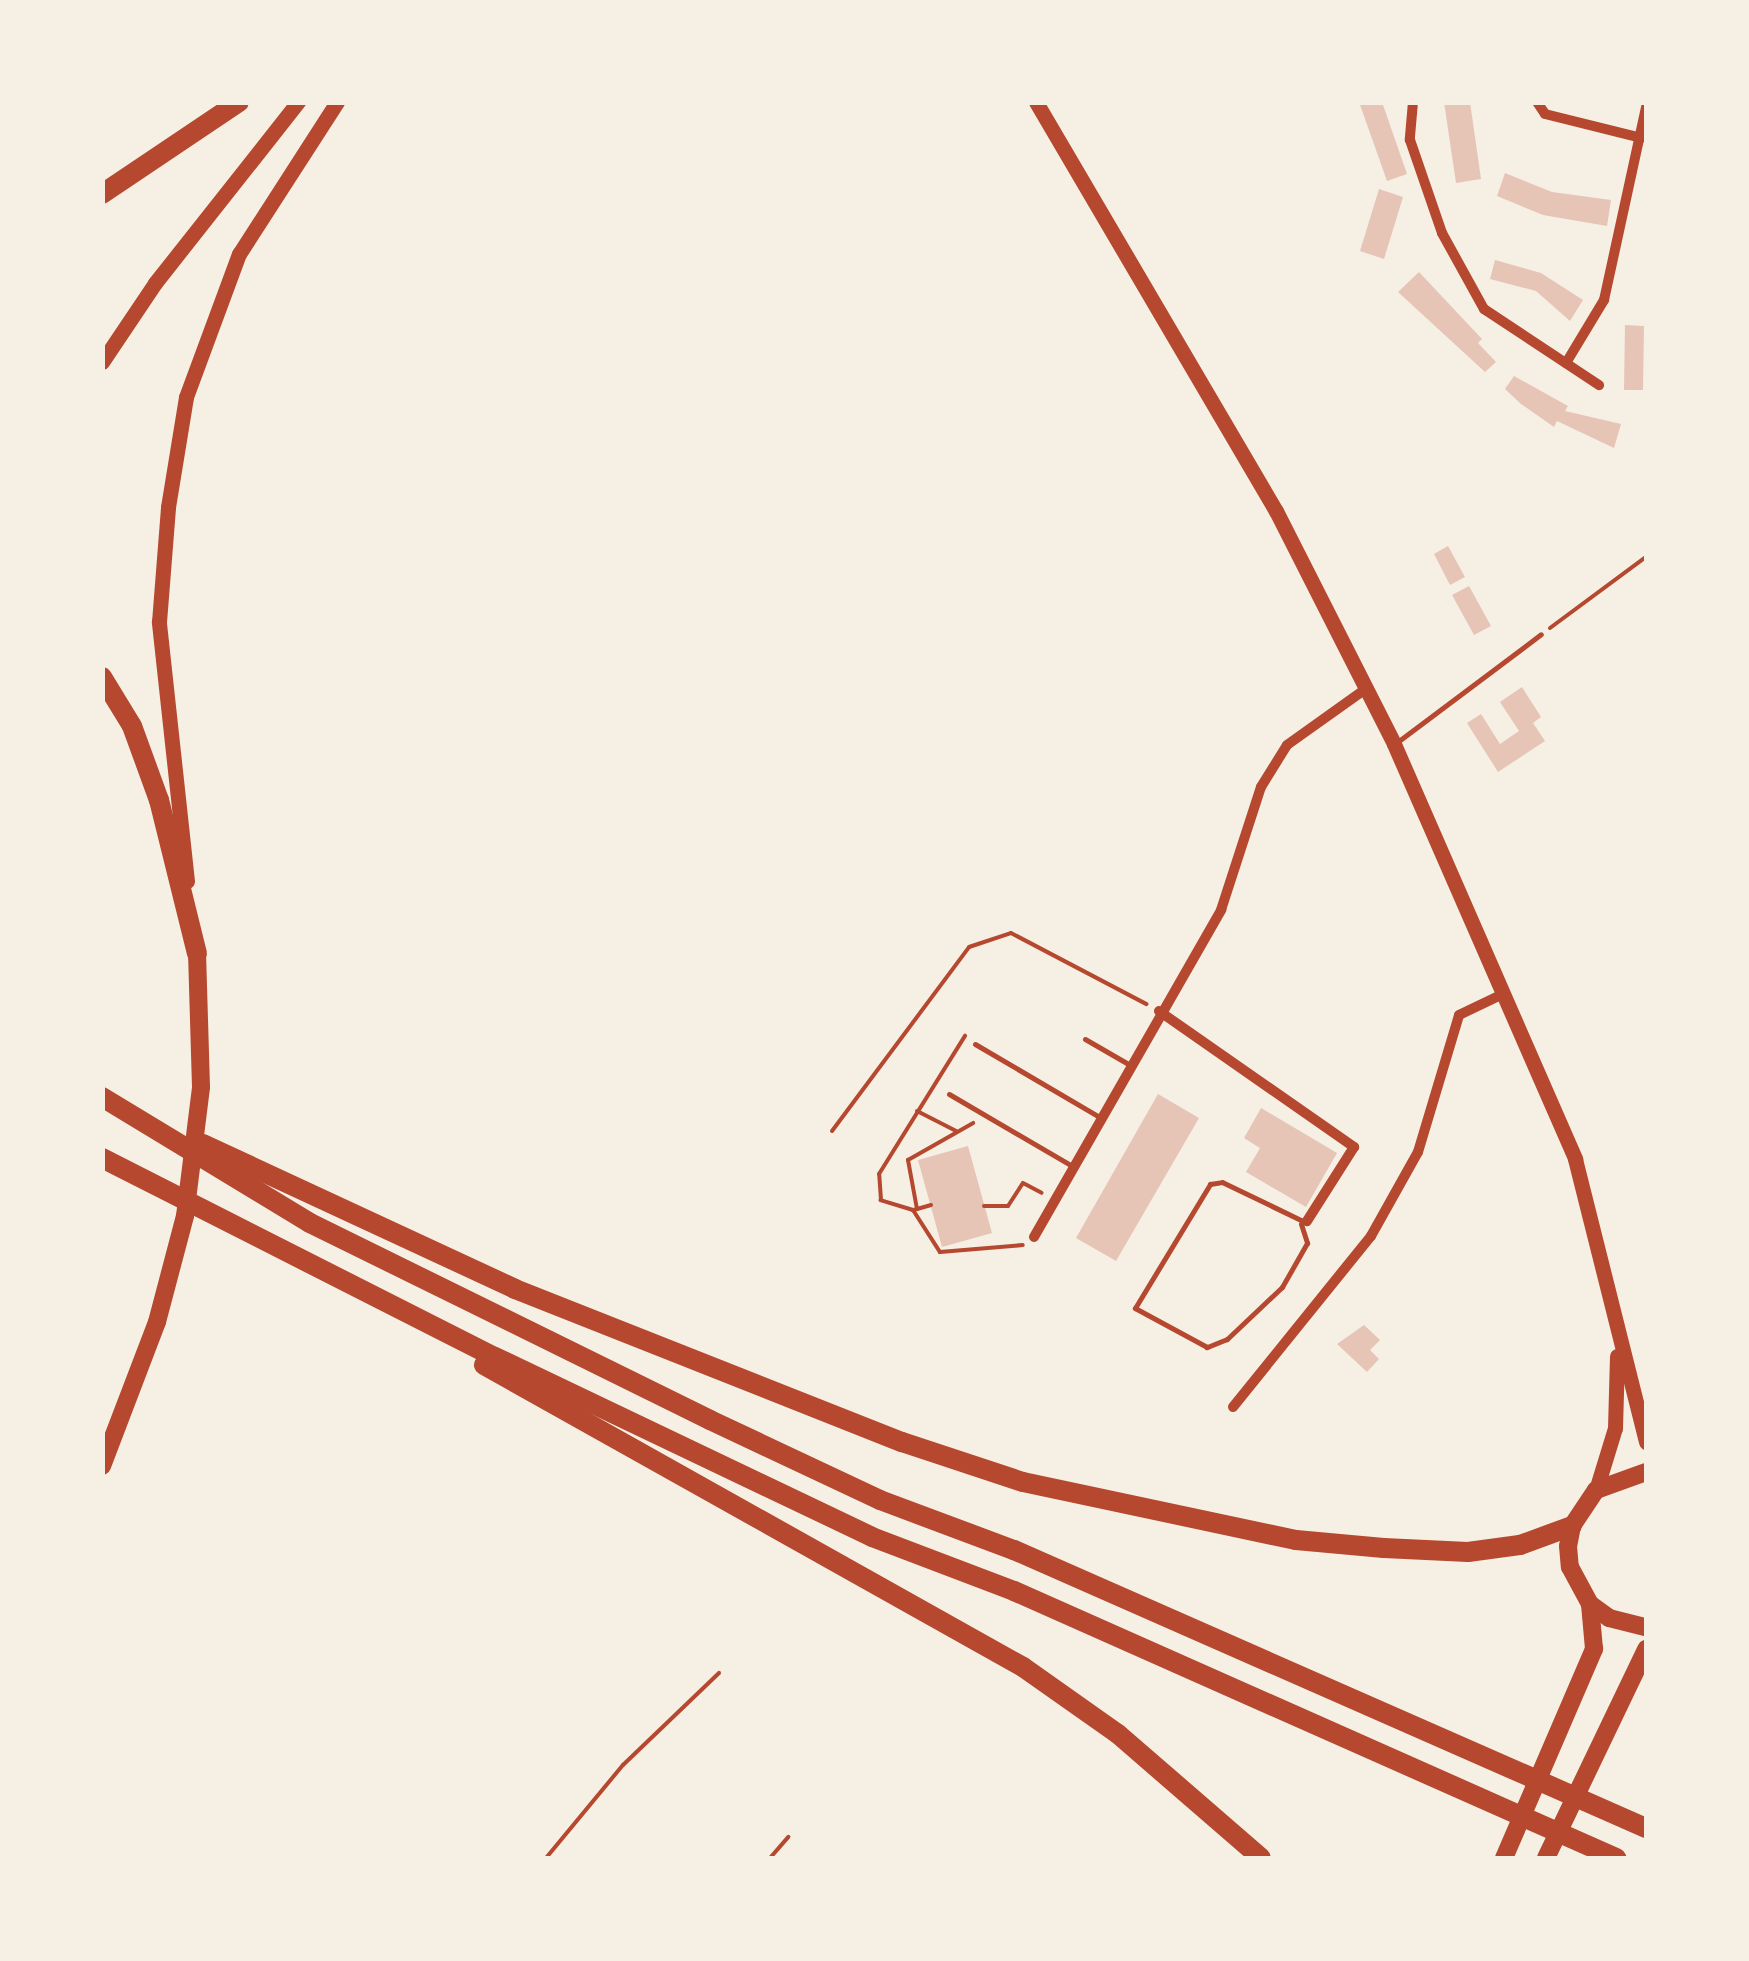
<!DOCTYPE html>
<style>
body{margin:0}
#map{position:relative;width:1749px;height:1961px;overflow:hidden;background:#f6efe4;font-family:"Exo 2",sans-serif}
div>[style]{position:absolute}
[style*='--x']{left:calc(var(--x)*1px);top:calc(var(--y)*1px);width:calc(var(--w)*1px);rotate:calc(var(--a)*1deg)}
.building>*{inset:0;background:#e6c5b7}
.path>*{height:4px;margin:-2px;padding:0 2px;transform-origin:2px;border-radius:2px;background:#b5482f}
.service>*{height:5px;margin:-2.5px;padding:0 2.5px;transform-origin:2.5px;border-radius:2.5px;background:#b5482f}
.minor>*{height:10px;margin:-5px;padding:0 5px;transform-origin:5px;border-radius:5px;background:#b5482f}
.secondary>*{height:15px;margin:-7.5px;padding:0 7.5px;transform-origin:7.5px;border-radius:7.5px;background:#b5482f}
.primary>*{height:18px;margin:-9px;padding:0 9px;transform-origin:9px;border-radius:9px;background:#b5482f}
.motorway>*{height:20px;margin:-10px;padding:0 10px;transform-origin:10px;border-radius:10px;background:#b5482f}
span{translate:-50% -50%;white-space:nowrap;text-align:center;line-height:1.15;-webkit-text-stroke:8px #f6efe4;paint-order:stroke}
.frame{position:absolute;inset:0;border:105px solid #f6efe4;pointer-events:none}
</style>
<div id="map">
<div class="building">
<i style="clip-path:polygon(1359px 102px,1382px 102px,1407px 174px,1387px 181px)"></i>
<i style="clip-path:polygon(1444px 102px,1470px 102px,1481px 179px,1456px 183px)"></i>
<i style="clip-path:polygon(1505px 173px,1552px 192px,1611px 200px,1607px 226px,1543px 215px,1497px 196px)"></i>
<i style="clip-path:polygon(1379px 189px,1403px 197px,1384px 259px,1360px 251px)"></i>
<i style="clip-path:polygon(1495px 260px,1541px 273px,1583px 300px,1570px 321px,1536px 291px,1490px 279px)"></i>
<i style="clip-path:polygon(1419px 272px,1482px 339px,1478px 343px,1496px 362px,1485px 372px,1398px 292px)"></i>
<i style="clip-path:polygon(1625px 325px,1644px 326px,1643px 390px,1624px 390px)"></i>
<i style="clip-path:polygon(1514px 376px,1568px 406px,1565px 411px,1621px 424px,1614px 448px,1557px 421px,1554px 427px,1521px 404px,1505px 389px)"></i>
<i style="clip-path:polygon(1448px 546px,1465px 577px,1450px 585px,1434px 554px)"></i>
<i style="clip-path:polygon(1469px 586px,1491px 626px,1474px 635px,1452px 595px)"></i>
<i style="clip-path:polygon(1522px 687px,1541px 717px,1533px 723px,1545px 741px,1498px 772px,1467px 723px,1481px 714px,1500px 744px,1519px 731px,1500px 702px)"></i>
<i style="clip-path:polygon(1158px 1094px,1199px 1118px,1116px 1261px,1076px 1238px)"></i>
<i style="clip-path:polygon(1261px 1108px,1337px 1153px,1306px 1207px,1246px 1172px,1260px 1148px,1244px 1138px)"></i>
<i style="clip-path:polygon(968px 1146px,992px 1233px,942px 1247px,918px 1160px)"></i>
<i style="clip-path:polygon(1364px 1325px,1380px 1340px,1370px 1350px,1379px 1359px,1367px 1372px,1337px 1344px)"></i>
</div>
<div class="path">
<i style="--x:1550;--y:628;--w:119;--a:-36.5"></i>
<i style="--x:917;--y:1111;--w:44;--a:27.1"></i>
<i style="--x:832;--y:1131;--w:229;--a:-53.3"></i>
<i style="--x:969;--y:947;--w:44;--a:-18.4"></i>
<i style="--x:1011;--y:933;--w:153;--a:27.7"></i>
<i style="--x:931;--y:1205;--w:19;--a:164"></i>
<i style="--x:913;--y:1210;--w:50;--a:57.3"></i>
<i style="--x:940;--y:1252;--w:83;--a:-4.8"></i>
<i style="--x:984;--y:1206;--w:24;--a:0"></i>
<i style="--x:1008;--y:1206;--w:27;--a:-57"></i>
<i style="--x:1023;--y:1183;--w:21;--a:28"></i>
<i style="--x:917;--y:1209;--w:50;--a:-100.4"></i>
<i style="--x:908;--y:1160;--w:75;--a:-29.6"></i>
<i style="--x:913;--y:1210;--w:34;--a:-163"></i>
<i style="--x:881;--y:1200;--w:26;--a:-94"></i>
<i style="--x:879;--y:1174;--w:163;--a:-58.1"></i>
<i style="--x:546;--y:1858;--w:121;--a:-50.4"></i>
<i style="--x:623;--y:1765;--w:133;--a:-43.8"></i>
<i style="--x:770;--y:1858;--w:28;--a:-49"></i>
</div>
<div class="service">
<i style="--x:1396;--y:743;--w:181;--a:-36.9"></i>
<i style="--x:1085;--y:1039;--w:52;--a:30"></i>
<i style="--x:975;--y:1044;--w:146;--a:30.4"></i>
<i style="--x:949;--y:1094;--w:145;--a:30.3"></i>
<i style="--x:1301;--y:1224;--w:20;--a:72"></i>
<i style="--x:1307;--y:1243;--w:51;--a:119.6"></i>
<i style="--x:1282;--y:1287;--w:76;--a:136.6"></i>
<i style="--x:1227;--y:1339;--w:22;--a:158"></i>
<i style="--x:1207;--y:1347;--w:82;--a:-151.6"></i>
<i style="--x:1135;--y:1308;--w:145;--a:-58.8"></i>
<i style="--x:1210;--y:1184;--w:12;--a:-9"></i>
<i style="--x:1222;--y:1182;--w:92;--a:25.7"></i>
</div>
<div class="minor">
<i style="--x:1413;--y:102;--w:38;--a:95"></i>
<i style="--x:1410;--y:140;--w:98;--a:71"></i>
<i style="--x:1442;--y:233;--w:87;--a:61.1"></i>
<i style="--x:1484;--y:309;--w:138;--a:33.5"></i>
<i style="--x:1537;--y:102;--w:14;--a:56"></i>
<i style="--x:1545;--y:114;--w:99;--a:14"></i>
<i style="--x:1566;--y:363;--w:74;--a:-58.9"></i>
<i style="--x:1604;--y:300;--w:198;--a:-77.7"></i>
<i style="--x:1159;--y:1011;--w:238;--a:34.9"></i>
<i style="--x:1354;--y:1147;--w:88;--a:122.4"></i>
<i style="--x:1034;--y:1237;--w:377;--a:-60.2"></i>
<i style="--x:1221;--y:910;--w:129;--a:-72"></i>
<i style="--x:1261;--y:787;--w:49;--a:-58.2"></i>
<i style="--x:1287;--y:745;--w:98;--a:-35.5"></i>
<i style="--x:1233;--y:1407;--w:220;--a:-51.1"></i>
<i style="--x:1371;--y:1236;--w:96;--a:-60.8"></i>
<i style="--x:1418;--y:1152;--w:143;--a:-73.3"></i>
<i style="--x:1459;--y:1015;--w:51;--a:-25.6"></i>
</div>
<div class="secondary">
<i style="--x:1036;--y:102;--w:474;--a:59.6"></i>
<i style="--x:1276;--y:511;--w:261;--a:63.1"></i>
<i style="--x:1394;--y:744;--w:453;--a:66.4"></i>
<i style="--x:1575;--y:1159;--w:292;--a:75.9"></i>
<i style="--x:102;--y:362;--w:95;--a:-56.1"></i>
<i style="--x:155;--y:283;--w:231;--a:-51.7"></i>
<i style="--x:187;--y:881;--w:261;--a:-96.2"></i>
<i style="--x:159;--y:622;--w:115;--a:-85.5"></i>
<i style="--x:168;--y:507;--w:111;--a:-80.7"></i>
<i style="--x:186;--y:397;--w:153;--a:-69.7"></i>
<i style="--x:239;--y:254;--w:181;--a:-57.2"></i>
<i style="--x:1596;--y:1490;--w:65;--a:-73"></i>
<i style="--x:1615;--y:1428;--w:72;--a:-88.4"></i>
</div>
<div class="primary">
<i style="--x:102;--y:1466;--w:154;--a:-69.1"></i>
<i style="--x:157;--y:1322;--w:110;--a:-75.2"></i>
<i style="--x:185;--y:1216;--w:130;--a:-82.9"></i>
<i style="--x:201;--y:1087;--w:134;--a:-91.7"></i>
<i style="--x:1646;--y:1472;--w:53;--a:160.2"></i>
<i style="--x:1596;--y:1490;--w:43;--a:123.7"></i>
<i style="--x:1572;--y:1526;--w:20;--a:101"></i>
<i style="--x:1568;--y:1546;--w:21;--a:85"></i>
<i style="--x:1570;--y:1567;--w:42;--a:61.6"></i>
<i style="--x:1590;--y:1604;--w:24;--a:36"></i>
<i style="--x:1609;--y:1618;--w:38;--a:14"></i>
<i style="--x:1504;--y:1858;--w:228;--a:-66.7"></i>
<i style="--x:1594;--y:1649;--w:45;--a:-95.1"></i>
<i style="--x:1546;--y:1858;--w:232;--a:-64.4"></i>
</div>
<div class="motorway">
<i style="--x:102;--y:194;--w:165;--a:-33.9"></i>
<i style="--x:102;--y:677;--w:57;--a:58.5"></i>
<i style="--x:132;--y:726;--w:79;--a:70"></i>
<i style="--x:159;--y:800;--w:158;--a:76.1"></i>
<i style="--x:102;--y:1097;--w:243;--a:31.2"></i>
<i style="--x:310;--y:1223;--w:446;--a:26.2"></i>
<i style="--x:710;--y:1420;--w:188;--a:25.2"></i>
<i style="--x:880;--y:1500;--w:143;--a:20.5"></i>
<i style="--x:1014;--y:1550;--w:690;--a:23.74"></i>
<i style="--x:203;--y:1144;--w:344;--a:24.9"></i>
<i style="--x:515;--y:1289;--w:416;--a:21.6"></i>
<i style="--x:902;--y:1442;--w:127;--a:18.3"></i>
<i style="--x:1023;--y:1482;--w:279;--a:12"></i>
<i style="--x:1296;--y:1540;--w:88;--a:5.2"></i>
<i style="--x:1384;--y:1548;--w:84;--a:2.7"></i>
<i style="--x:1468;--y:1552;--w:52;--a:-7.7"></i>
<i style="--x:1520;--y:1545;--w:55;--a:-20.1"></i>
<i style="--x:102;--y:1158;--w:441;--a:26.9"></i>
<i style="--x:495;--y:1357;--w:418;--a:25.5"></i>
<i style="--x:872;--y:1537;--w:152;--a:20.8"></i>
<i style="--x:1014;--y:1591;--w:659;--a:23.92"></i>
<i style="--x:484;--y:1365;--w:618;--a:29.26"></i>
<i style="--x:1023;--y:1667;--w:116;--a:35.2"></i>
<i style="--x:1118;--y:1734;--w:189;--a:40.9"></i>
</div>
<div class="frame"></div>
</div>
